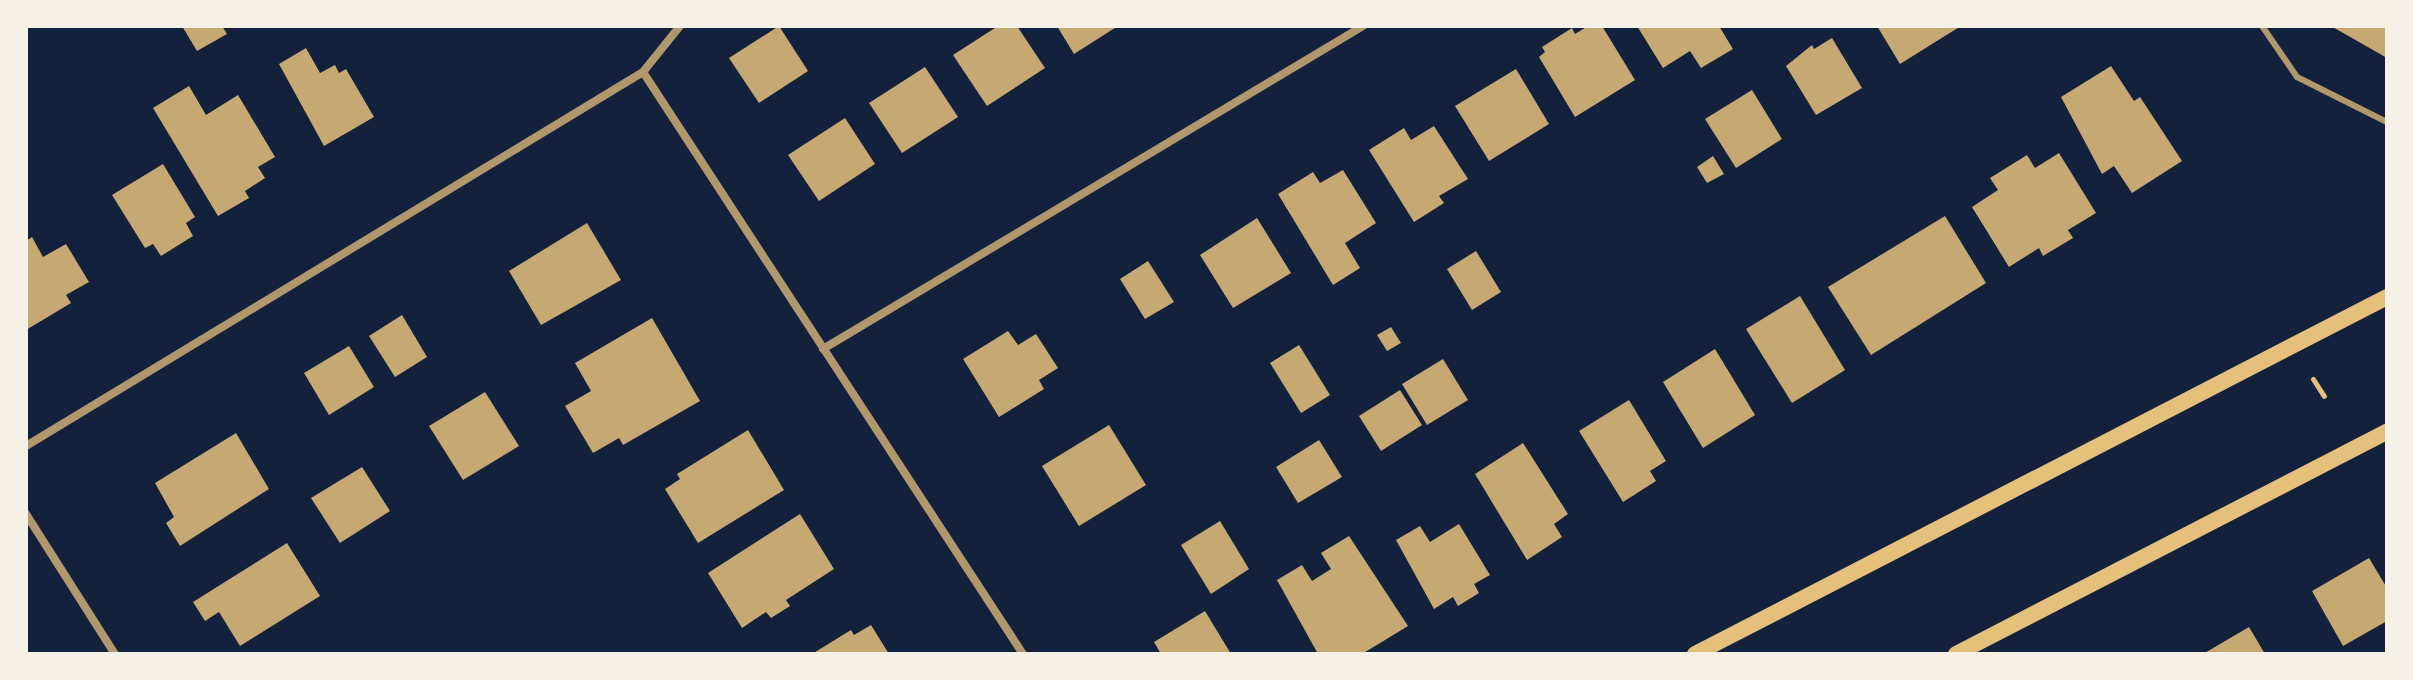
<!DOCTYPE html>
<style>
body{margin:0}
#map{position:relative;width:2413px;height:680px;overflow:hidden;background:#14213d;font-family:"Noto Sans",sans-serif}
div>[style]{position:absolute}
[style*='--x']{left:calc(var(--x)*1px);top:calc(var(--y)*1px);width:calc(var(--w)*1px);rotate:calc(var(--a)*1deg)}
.building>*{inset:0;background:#c6a872}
.path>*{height:5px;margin:-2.5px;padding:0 2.5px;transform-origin:2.5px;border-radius:2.5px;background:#e5c07b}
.service>*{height:6px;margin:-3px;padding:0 3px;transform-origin:3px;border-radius:3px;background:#b1986c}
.minor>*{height:8px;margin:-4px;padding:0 4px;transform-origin:4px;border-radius:4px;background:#b1986c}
.secondary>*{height:16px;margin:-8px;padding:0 8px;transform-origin:8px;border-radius:8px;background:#e5c07b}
span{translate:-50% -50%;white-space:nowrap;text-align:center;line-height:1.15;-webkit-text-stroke:8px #f6f1e7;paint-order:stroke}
.frame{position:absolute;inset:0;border:28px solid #f6f1e7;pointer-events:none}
</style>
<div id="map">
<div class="building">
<i style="clip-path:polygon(182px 26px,222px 26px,227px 34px,197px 51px)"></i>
<i style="clip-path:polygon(779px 26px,808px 71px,759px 103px,729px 58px)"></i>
<i style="clip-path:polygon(998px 26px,1017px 26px,1045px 68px,987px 106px,953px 55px)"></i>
<i style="clip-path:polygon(1057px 26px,1118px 26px,1074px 54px)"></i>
<i style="clip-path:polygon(1588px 26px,1602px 26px,1635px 80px,1575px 117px,1539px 57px,1545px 52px,1542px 47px,1572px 28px,1575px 34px)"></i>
<i style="clip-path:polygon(1637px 26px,1719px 26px,1733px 49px,1701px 68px,1690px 51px,1663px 68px)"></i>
<i style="clip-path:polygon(1877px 26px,1961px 26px,1900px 64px)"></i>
<i style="clip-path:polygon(2331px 26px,2387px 26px,2387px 58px)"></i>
<i style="clip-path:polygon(1832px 38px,1862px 88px,1816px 115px,1786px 66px,1812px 45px,1814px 49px)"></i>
<i style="clip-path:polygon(306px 48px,320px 73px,335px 65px,339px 73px,346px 69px,374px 117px,324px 146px,279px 64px)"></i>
<i style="clip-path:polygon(2111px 66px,2134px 101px,2140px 97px,2182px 161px,2132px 193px,2114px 166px,2102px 174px,2061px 97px)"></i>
<i style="clip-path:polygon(925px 67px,958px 117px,902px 153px,869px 103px)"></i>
<i style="clip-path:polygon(1516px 69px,1549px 124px,1489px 161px,1455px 106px)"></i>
<i style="clip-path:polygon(189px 86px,206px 115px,238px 95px,275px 157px,258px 167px,265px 178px,245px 191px,249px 198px,218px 216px,153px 108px)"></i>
<i style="clip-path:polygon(1752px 90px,1782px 139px,1736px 168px,1705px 119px)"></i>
<i style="clip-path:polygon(845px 118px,875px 164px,819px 201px,788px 155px)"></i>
<i style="clip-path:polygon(1434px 126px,1468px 179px,1439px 196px,1444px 203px,1414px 222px,1369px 150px,1404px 128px,1411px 140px)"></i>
<i style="clip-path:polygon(2059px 153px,2096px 213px,2068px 230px,2073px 238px,2043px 256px,2039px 248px,2009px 267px,1972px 207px,1998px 190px,1990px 178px,2027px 155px,2035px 168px)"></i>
<i style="clip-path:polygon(1713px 156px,1724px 174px,1707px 183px,1697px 167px)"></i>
<i style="clip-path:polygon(163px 164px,195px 217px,186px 223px,193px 236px,161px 256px,153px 244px,145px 248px,112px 195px)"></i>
<i style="clip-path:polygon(1343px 170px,1376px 223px,1345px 243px,1360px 268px,1333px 285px,1278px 194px,1313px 172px,1320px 183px)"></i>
<i style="clip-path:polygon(1945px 216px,1986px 283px,1871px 355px,1828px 287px)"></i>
<i style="clip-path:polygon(1257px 218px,1291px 273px,1233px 308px,1200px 255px)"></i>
<i style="clip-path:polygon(587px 223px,621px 280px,541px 325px,509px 271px)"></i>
<i style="clip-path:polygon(32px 237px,43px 257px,66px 244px,89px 282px,66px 295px,71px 303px,26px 330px,26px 241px)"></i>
<i style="clip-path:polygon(1476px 251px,1501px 292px,1472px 310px,1447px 269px)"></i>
<i style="clip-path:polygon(1148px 261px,1174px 302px,1145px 319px,1120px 279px)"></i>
<i style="clip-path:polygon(1800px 296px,1845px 370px,1792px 403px,1746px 329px)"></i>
<i style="clip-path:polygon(402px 315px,427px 357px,395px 377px,369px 336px)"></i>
<i style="clip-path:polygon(652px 318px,700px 401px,623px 445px,619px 438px,593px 453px,565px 406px,591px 391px,575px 363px)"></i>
<i style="clip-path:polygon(1391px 327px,1401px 343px,1387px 351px,1377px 335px)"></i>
<i style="clip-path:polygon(1008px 331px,1018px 345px,1036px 334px,1058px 368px,1039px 380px,1044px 389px,999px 417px,963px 359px)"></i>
<i style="clip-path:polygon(1299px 345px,1330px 395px,1301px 413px,1270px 363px)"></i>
<i style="clip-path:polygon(349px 346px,374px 387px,329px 415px,304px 373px)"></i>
<i style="clip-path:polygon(1715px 349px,1755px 415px,1703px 448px,1663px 382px)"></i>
<i style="clip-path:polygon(1443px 359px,1468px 400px,1427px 425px,1402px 384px)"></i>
<i style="clip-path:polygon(1400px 390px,1422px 425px,1381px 451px,1359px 416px)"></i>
<i style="clip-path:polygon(485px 392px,519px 446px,463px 480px,429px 426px)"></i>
<i style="clip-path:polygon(1629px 400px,1666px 461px,1650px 471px,1656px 481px,1623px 502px,1579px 431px)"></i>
<i style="clip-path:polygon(1109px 425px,1146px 485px,1079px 526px,1042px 466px)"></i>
<i style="clip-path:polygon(748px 430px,784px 490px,698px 543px,665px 489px,680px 479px,677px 474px)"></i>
<i style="clip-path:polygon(236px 433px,269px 489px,180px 546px,166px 523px,174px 517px,155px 483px)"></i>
<i style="clip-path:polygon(1319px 440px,1342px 477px,1298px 503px,1276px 467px)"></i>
<i style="clip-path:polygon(1523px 443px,1568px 514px,1554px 524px,1562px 537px,1527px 560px,1475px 474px)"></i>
<i style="clip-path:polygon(362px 467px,390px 511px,340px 543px,311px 498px)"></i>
<i style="clip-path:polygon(800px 514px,834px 569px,786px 600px,790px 606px,771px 618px,766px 612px,742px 628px,708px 573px)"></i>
<i style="clip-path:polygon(1220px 521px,1249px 569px,1211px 594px,1181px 545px)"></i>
<i style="clip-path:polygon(1459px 524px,1490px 575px,1474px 584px,1479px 593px,1458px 606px,1453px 597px,1434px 609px,1396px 540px,1420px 526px,1430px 542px)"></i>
<i style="clip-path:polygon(1349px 536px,1408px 626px,1362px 654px,1318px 654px,1277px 580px,1302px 565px,1312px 581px,1323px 574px,1331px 569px,1321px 553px)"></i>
<i style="clip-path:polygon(287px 543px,320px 596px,240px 646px,219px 612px,205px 621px,193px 602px)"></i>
<i style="clip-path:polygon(2369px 558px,2387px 588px,2387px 621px,2343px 646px,2312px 591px)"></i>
<i style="clip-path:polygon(1205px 611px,1231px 654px,1161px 654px,1154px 642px)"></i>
<i style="clip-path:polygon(871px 625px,889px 654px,812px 654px,851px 630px,854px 635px)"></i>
<i style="clip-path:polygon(2249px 627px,2265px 654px,2203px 654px)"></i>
</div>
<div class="path">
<i style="--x:2313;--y:379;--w:20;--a:57"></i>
</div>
<div class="service">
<i style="--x:2262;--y:26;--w:62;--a:55.5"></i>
<i style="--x:2297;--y:77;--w:101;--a:26.6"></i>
</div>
<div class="minor">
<i style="--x:643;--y:72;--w:695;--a:56.86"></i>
<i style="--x:823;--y:349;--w:629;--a:-30.89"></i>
<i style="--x:26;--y:446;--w:722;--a:-31.22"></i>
<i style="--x:643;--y:72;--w:59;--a:-51.2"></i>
<i style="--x:26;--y:514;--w:166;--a:57.6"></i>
</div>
<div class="secondary">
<i style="--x:1695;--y:654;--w:779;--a:-27.29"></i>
<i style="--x:1956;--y:654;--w:485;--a:-27.3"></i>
</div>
<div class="frame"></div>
</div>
